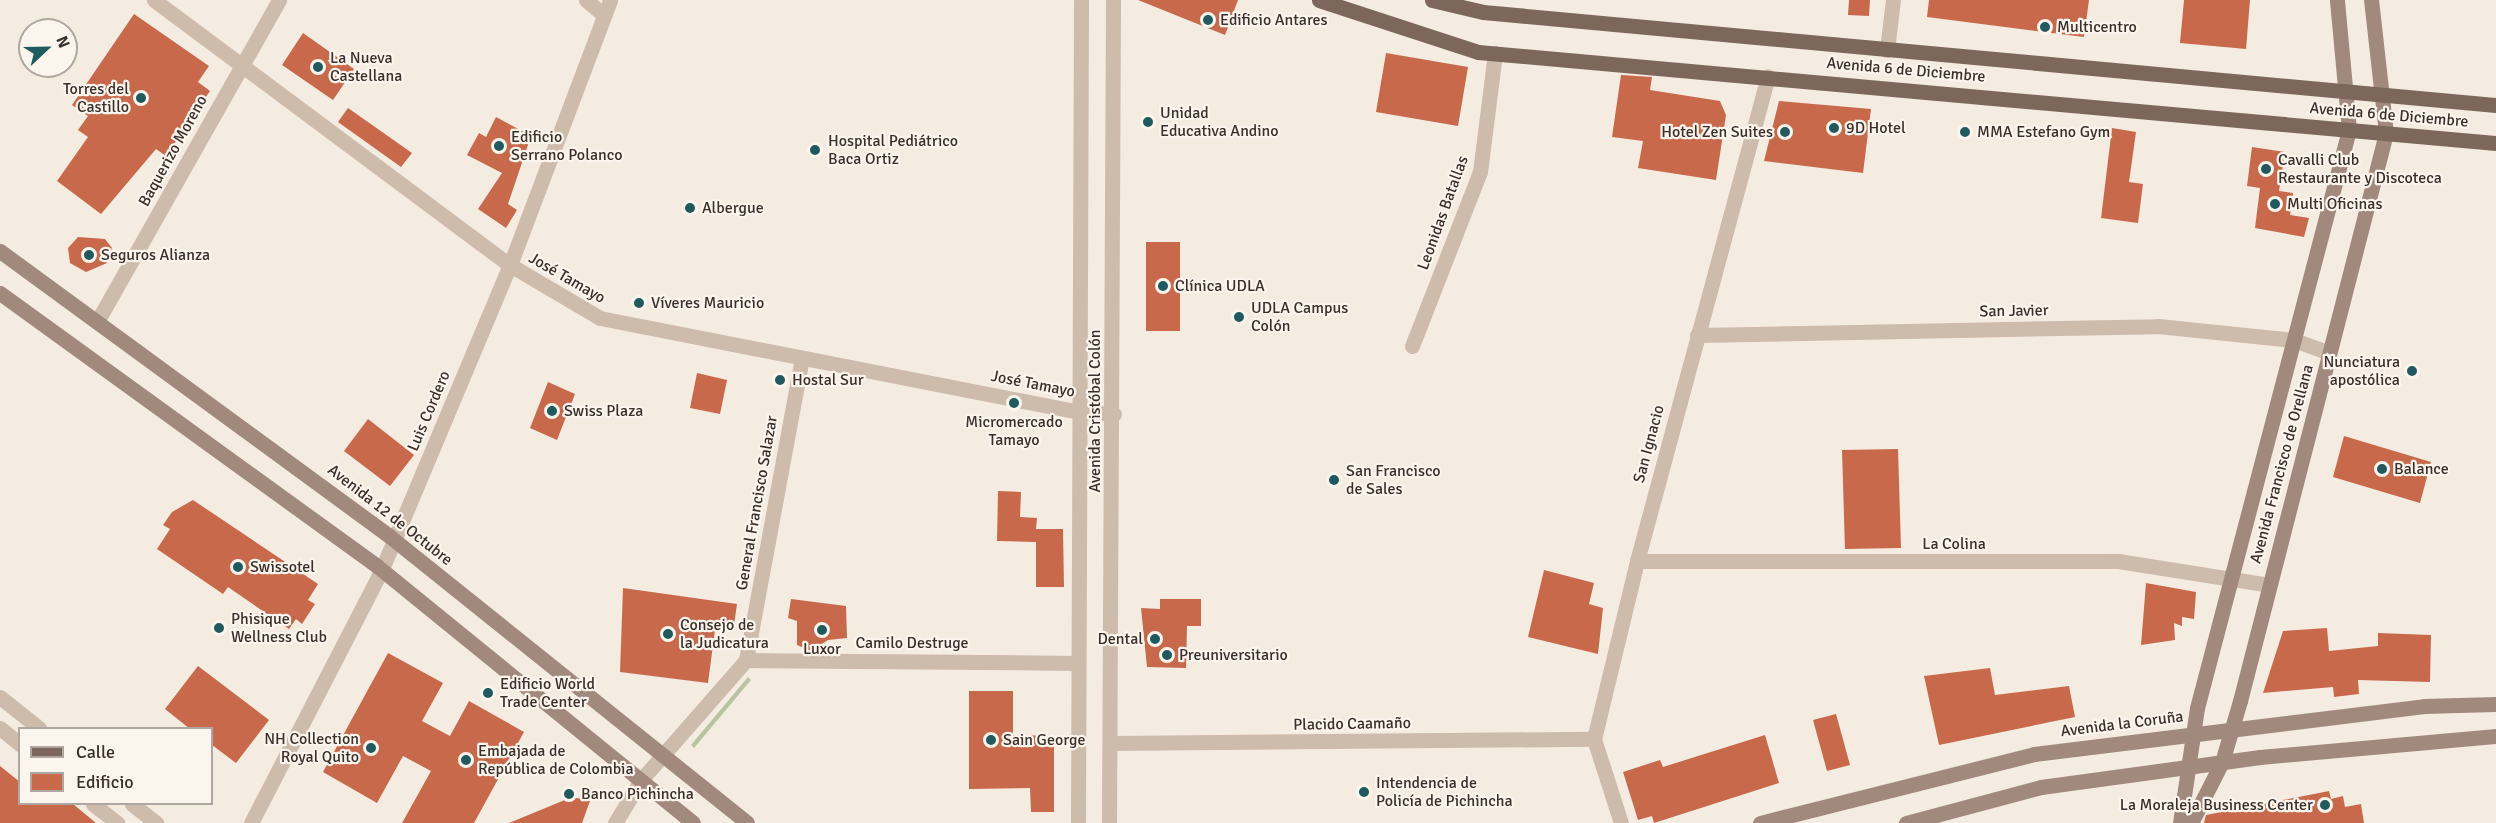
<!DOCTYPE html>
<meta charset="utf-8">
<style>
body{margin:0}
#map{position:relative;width:2496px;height:823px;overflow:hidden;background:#f4ebe1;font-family:Signika,sans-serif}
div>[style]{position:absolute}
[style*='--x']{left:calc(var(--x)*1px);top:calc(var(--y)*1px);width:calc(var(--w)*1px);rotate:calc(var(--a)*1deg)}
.green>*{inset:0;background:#b8c4a0}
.building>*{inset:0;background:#c8694b}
.minor>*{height:15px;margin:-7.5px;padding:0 7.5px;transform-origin:7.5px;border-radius:7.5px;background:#cdbbac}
.tertiary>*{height:15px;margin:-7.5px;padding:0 7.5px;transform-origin:7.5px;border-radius:7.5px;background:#cdbbac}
.secondary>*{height:15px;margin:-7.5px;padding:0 7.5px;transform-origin:7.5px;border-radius:7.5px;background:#a18a7d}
.primary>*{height:15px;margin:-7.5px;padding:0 7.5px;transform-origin:7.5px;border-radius:7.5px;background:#7d675c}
.dots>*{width:16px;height:16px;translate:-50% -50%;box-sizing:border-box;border:3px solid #fbf5ee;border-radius:50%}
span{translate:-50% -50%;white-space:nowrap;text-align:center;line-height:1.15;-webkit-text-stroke:4.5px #fbf5ee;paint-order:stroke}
.poi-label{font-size:16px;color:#3b302b}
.left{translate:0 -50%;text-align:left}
.right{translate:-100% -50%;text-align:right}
.street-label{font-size:16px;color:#3b302b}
.legend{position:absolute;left:18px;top:727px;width:195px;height:78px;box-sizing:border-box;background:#fbf5ee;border:2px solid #aea6a0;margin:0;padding:8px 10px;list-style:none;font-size:18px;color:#3b302b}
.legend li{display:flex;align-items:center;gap:12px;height:30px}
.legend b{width:30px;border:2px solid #aea6a0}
.north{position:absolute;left:18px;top:18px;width:60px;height:60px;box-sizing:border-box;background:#fbf5ee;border:2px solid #aea6a0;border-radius:50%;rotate:68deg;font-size:16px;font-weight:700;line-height:24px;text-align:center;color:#3b302b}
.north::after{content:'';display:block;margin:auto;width:21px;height:27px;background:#1f5a5e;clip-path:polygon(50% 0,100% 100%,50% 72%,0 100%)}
</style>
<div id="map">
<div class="green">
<i style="clip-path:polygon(748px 677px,751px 680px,694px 748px,691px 745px)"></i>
</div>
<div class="building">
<i style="clip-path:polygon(1138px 0,1238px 0,1225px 35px)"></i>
<i style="clip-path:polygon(1849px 0,1870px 0,1869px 16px,1848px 15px)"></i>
<i style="clip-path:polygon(1929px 0,2089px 0,2084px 37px,1927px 17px)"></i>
<i style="clip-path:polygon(2184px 0,2250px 0,2246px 49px,2180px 43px)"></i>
<i style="clip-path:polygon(134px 14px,209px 66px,198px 82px,210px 91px,166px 156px,156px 149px,101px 214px,57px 181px,88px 137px,78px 130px,88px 116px,72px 105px)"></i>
<i style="clip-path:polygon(303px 33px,354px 69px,333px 100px,282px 65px)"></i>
<i style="clip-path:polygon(1386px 53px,1468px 67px,1458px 126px,1376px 112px)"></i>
<i style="clip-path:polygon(1621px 75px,1652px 77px,1650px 90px,1720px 101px,1726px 115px,1716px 180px,1638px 168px,1643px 141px,1612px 137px)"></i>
<i style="clip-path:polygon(1779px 101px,1871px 109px,1863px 173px,1764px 161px)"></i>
<i style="clip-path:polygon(348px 108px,412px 153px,401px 167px,338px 122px)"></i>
<i style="clip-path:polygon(496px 117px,531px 136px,508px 204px,517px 210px,506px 228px,478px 209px,502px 173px,467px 155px,479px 133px,486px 137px)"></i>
<i style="clip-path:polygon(2112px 128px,2136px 132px,2129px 182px,2143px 184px,2138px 223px,2101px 218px)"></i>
<i style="clip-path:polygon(2252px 147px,2285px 152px,2279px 191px,2293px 193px,2290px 215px,2309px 218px,2304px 237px,2255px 228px,2260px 188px,2247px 186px)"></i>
<i style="clip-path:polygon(78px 237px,105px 239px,112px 248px,107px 263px,86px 272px,70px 263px,68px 248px)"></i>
<i style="clip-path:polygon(1146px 242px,1180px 242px,1180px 331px,1146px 331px)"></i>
<i style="clip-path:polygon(697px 373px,727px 380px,720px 414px,690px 408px)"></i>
<i style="clip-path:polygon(548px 382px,575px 394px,557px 440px,530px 428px)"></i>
<i style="clip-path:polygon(368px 419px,414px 455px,390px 486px,344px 451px)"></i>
<i style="clip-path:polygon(2344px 436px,2431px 462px,2420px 503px,2333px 477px)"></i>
<i style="clip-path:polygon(1898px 449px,1901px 548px,1845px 549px,1842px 450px)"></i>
<i style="clip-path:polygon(998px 491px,1021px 492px,1020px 517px,1037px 518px,1036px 529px,1063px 529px,1064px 587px,1036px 587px,1036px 533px,1036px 542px,997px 541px)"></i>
<i style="clip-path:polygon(193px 500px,318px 584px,308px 600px,315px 604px,302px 624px,296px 619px,289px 629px,228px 587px,223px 594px,157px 549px,170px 529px,163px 525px,172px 512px)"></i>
<i style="clip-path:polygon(1544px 570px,1594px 583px,1589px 604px,1603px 608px,1598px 654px,1528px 637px)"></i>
<i style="clip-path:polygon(2146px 583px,2196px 592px,2194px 619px,2182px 617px,2182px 626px,2174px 623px,2175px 640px,2141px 645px)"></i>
<i style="clip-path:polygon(623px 588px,737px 604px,734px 625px,716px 622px,708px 683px,620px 672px)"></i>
<i style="clip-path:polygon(791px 599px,846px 606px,847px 638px,828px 640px,811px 651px,797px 645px,797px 621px,788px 618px)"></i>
<i style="clip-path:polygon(1160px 599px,1201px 599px,1201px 626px,1187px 626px,1186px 668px,1147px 667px,1141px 608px,1160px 609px)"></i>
<i style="clip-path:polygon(2327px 628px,2329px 651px,2378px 646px,2378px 633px,2431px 635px,2430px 682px,2358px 680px,2359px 694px,2334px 697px,2333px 687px,2263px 693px,2283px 631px)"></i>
<i style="clip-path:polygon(388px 653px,443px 683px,422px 721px,450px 736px,469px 701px,524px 732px,474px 823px,402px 823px,431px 771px,403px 756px,377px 803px,323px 772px)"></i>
<i style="clip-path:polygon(198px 666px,269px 720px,236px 763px,212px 745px,212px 729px,190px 729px,165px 709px)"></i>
<i style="clip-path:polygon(1990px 668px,1995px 695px,2069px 686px,2075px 717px,1939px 745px,1924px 676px)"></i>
<i style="clip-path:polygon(969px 691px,1013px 691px,1013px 735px,1054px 736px,1054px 812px,1031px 812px,1030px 788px,969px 789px)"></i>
<i style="clip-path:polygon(1836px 714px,1850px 765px,1827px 771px,1813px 720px)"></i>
<i style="clip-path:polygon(1765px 735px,1779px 783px,1654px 823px,1652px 816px,1638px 820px,1623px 772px,1660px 760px,1663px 767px)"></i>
<i style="clip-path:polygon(0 766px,20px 782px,20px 804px,73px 804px,96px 823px,0 823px)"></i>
<i style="clip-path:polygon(2329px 791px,2331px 799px,2343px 796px,2345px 807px,2361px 804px,2364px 823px,2204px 823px,2206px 815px)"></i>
<i style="clip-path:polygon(572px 797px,590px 801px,582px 823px,509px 823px)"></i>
</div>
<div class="minor">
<i style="--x:154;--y:0;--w:444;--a:36.7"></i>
<i style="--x:510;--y:265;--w:104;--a:30.5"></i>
<i style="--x:600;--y:318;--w:488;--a:11.1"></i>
<i style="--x:1079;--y:412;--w:35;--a:3"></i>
<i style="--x:586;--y:0;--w:23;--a:40"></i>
<i style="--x:1887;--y:50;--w:50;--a:-83.2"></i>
<i style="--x:98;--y:320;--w:368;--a:-60.5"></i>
<i style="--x:1697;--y:335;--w:461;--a:-1.1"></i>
<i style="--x:2158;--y:326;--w:137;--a:5.9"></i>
<i style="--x:2294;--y:340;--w:37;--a:20"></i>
<i style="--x:1412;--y:346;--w:187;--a:-68.7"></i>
<i style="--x:1480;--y:172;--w:120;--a:-82.8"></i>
<i style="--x:1637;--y:561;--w:481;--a:0"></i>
<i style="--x:2118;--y:561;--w:153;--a:9"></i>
<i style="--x:746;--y:660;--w:332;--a:0.5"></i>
<i style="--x:1110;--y:743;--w:484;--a:-0.5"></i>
<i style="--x:251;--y:823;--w:286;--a:-62.7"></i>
<i style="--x:382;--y:569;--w:330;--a:-67.2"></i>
<i style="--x:510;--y:265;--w:283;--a:-69.3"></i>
<i style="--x:615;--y:823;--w:50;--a:-58.8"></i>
<i style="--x:641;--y:780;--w:159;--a:-48.8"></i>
<i style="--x:746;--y:660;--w:307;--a:-79.5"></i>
<i style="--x:1621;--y:823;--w:88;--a:-107.8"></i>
<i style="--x:1594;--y:739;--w:183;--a:-76.4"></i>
<i style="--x:1637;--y:561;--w:502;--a:-74.88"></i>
</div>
<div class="tertiary">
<i style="--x:0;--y:697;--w:50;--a:38.5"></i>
<i style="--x:0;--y:728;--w:26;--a:39"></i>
<i style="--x:93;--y:804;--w:31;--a:38"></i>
<i style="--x:132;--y:804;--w:31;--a:38"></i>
<i style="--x:1078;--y:823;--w:823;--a:-89.79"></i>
<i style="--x:1109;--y:823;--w:823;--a:-89.72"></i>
</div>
<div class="secondary">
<i style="--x:0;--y:251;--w:481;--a:36.2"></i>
<i style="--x:388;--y:535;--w:460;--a:38.7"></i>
<i style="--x:0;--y:293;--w:465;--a:35.9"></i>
<i style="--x:377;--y:566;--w:407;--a:39.1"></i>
<i style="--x:1760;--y:823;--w:283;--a:-14.1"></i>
<i style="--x:2034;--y:754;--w:393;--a:-7"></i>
<i style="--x:2424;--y:706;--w:72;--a:-1.6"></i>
<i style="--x:1906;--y:823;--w:140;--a:-14.9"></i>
<i style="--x:2041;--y:787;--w:221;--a:-7.8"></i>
<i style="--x:2260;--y:757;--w:237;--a:-5.1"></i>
<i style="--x:2180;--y:823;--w:116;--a:-81.6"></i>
<i style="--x:2197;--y:708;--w:598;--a:-75.27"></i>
<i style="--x:2349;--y:130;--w:131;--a:-95.3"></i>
<i style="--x:2191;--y:823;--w:68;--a:-63.1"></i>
<i style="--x:2222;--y:762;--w:64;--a:-73.6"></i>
<i style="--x:2240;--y:701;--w:586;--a:-75.58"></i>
<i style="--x:2386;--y:133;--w:134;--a:-96.4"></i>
</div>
<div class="primary">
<i style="--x:1319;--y:0;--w:167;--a:18.1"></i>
<i style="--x:1478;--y:52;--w:1022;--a:5.11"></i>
<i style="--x:1432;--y:0;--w:52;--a:13.2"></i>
<i style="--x:1483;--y:12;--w:1017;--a:5.25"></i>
</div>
<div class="dots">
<i style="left:1208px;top:20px;background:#1f5a5e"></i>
<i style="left:2045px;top:27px;background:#1f5a5e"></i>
<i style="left:318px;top:67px;background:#1f5a5e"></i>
<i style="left:141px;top:98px;background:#1f5a5e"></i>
<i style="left:1148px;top:122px;background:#1f5a5e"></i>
<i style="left:1834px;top:128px;background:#1f5a5e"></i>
<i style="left:1785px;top:132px;background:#1f5a5e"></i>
<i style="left:1965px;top:132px;background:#1f5a5e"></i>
<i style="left:499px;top:146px;background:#1f5a5e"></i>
<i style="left:815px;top:150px;background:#1f5a5e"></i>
<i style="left:2266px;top:169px;background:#1f5a5e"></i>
<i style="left:2275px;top:204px;background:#1f5a5e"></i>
<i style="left:690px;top:208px;background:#1f5a5e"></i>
<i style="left:89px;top:255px;background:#1f5a5e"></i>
<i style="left:1163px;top:286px;background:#1f5a5e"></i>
<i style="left:639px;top:303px;background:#1f5a5e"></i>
<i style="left:1239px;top:317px;background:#1f5a5e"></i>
<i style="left:2412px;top:371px;background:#1f5a5e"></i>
<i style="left:780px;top:380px;background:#1f5a5e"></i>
<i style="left:1014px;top:403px;background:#1f5a5e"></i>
<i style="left:552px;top:411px;background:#1f5a5e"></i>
<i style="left:2382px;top:469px;background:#1f5a5e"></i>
<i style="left:1334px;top:480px;background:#1f5a5e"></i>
<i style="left:238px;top:567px;background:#1f5a5e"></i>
<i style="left:219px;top:628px;background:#1f5a5e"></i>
<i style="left:822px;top:630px;background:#1f5a5e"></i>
<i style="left:668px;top:634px;background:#1f5a5e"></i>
<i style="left:1155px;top:639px;background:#1f5a5e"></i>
<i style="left:1167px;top:655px;background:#1f5a5e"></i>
<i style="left:488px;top:693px;background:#1f5a5e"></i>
<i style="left:991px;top:740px;background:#1f5a5e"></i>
<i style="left:371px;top:748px;background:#1f5a5e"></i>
<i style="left:466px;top:760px;background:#1f5a5e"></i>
<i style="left:1364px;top:792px;background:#1f5a5e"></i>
<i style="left:569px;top:794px;background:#1f5a5e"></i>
<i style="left:2325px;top:805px;background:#1f5a5e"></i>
</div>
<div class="poi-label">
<span class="left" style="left:1220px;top:20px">Edificio Antares</span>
<span class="left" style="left:2057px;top:27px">Multicentro</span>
<span class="left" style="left:330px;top:67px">La Nueva<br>Castellana</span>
<span class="right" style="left:129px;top:98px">Torres del<br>Castillo</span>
<span class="left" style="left:1160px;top:122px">Unidad<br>Educativa Andino</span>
<span class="left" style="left:1846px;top:128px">9D Hotel</span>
<span class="right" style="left:1773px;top:132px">Hotel Zen Suites</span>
<span class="left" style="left:1977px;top:132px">MMA Estefano Gym</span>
<span class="left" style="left:511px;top:146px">Edificio<br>Serrano Polanco</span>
<span class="left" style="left:828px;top:150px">Hospital Pediátrico<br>Baca Ortiz</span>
<span class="left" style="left:2278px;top:169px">Cavalli Club<br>Restaurante y Discoteca</span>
<span class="left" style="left:2287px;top:204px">Multi Oficinas</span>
<span class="left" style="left:702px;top:208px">Albergue</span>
<span class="left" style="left:101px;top:255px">Seguros Alianza</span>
<span class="left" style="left:1175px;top:286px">Clínica UDLA</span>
<span class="left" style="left:651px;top:303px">Víveres Mauricio</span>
<span class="left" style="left:1251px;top:317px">UDLA Campus<br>Colón</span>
<span class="right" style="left:2400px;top:371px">Nunciatura<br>apostólica</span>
<span class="left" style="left:792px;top:380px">Hostal Sur</span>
<span class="left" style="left:564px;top:411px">Swiss Plaza</span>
<span style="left:1014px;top:431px">Micromercado<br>Tamayo</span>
<span class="left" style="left:2394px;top:469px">Balance</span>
<span class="left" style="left:1346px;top:480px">San Francisco<br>de Sales</span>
<span class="left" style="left:250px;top:567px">Swissotel</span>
<span class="left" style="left:231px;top:628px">Phisique<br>Wellness Club</span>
<span class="left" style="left:680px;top:634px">Consejo de<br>la Judicatura</span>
<span class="right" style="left:1143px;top:639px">Dental</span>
<span style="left:822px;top:649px">Luxor</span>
<span class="left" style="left:1179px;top:655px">Preuniversitario</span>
<span class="left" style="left:500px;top:693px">Edificio World<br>Trade Center</span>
<span class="right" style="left:359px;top:748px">NH Collection<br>Royal Quito</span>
<span class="left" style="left:1003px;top:740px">Sain George</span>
<span class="left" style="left:478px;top:760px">Embajada de<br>República de Colombia</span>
<span class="left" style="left:1376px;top:792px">Intendencia de<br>Policía de Pichincha</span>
<span class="left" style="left:581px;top:794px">Banco Pichincha</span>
<span class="right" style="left:2313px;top:805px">La Moraleja Business Center</span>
</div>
<div class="street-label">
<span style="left:1906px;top:70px;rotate:5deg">Avenida 6 de Diciembre</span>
<span style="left:2389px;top:115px;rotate:5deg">Avenida 6 de Diciembre</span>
<span style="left:173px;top:151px;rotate:-61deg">Baquerizo Moreno</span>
<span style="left:1443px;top:213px;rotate:-70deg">Leonidas Batallas</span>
<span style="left:567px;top:278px;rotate:30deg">José Tamayo</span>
<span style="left:2014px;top:311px;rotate:-1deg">San Javier</span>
<span style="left:1033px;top:384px;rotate:11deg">José Tamayo</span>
<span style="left:429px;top:411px;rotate:-67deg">Luis Cordero</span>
<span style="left:1095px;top:411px;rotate:-90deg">Avenida Cristóbal Colón</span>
<span style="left:1649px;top:444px;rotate:-75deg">San Ignacio</span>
<span style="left:2282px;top:464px;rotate:-75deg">Avenida Francisco de Orellana</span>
<span style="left:757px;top:503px;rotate:-80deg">General Francisco Salazar</span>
<span style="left:390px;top:515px;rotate:38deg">Avenida 12 de Octubre</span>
<span style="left:1954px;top:544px">La Colina</span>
<span style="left:912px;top:643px">Camilo Destruge</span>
<span style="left:1352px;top:724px;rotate:-1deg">Placido Caamaño</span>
<span style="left:2122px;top:724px;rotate:-7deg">Avenida la Coruña</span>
</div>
<ul class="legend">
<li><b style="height:8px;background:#7d675c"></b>Calle</li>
<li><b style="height:16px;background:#c8694b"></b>Edificio</li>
</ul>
<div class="north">N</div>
</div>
